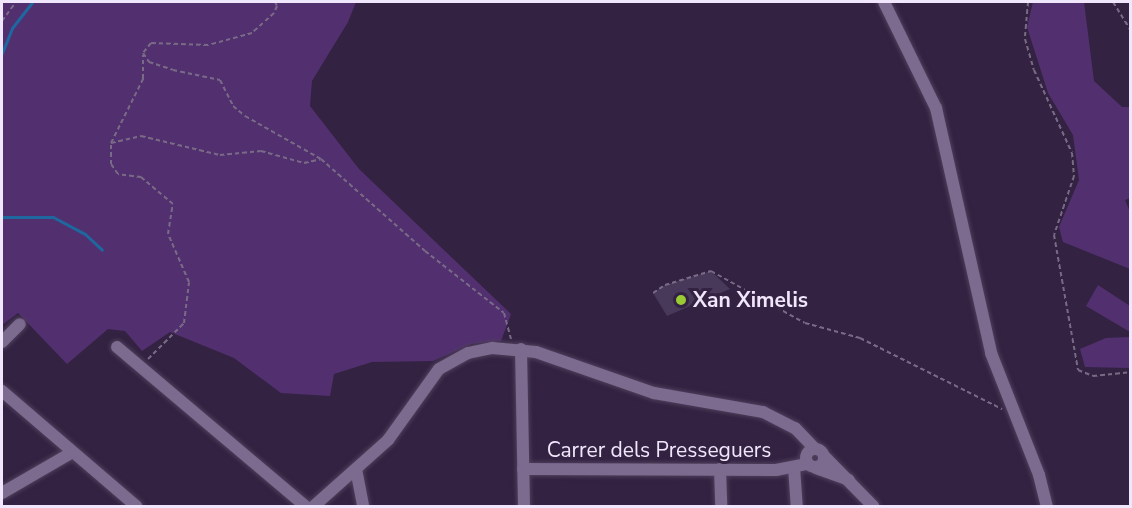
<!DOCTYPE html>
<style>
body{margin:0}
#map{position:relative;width:1132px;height:508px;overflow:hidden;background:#332242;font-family:"Nunito Sans",sans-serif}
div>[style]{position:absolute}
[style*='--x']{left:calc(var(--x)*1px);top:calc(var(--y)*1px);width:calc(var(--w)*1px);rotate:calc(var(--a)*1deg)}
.green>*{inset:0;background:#523070}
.stream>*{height:3px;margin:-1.5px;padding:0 1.5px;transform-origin:1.5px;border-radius:1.5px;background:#1e679f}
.building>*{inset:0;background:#48385a}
.path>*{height:2px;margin-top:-1px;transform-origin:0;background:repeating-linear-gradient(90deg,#796a86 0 4.5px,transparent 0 7.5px)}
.roads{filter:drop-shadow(0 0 2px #4e3f5b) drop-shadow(0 0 2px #4e3f5b)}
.minor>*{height:12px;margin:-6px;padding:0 6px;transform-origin:6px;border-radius:6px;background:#7c6a8f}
.minor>.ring{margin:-6px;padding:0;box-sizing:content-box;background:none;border:12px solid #7c6a8f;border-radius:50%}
.dots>*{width:16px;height:16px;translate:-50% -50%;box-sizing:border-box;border:3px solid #332242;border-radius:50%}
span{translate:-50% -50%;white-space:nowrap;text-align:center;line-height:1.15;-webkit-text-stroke:6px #332242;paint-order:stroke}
.poi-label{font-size:21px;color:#f1e7fc;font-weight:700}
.left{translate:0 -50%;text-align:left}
.street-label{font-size:21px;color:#f1e7fc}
.frame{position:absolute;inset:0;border:3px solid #f1e7fc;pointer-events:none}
</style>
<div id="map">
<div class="green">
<i style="clip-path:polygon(2px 2px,356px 2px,348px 22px,312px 81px,310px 106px,359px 169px,511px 314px,501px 341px,472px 344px,433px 361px,372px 362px,334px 374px,330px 396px,281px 393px,234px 358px,170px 332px,142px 351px,125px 331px,108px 329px,67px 364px,18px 313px,2px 325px)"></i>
<i style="clip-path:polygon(1033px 2px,1084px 2px,1094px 81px,1122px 107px,1130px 107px,1130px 198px,1125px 200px,1130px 212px,1130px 269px,1063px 242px,1059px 227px,1079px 180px,1073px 135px,1048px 93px,1027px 27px)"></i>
<i style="clip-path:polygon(1098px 285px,1130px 306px,1130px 332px,1086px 306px)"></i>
<i style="clip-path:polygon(1130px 337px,1130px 368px,1085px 367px,1080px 349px,1106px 338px)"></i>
</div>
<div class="stream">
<i style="--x:2;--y:53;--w:27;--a:-68"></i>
<i style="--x:12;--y:28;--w:33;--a:-52"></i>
<i style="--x:2;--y:217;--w:51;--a:0"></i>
<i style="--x:53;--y:217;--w:36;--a:28"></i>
<i style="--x:85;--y:234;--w:23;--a:43"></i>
</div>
<div class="building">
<i style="clip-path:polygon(711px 271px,730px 289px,667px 316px,653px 293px,665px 285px)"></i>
</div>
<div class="path">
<i style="--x:275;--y:2;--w:4;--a:63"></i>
<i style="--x:277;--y:6;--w:8;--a:113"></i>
<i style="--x:274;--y:13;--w:30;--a:138"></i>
<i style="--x:252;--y:33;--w:46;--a:164.7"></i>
<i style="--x:208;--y:45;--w:57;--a:-178"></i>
<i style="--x:151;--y:43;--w:13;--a:129"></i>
<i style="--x:143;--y:53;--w:11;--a:56"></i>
<i style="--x:149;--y:62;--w:25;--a:18"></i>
<i style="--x:173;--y:70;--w:48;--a:12"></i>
<i style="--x:220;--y:80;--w:29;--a:63"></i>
<i style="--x:233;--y:106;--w:16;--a:40"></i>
<i style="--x:245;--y:116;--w:87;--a:29.5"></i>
<i style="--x:321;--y:159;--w:139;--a:41.5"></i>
<i style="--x:425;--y:251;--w:100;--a:38.1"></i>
<i style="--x:504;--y:313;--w:27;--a:75"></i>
<i style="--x:1028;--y:2;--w:37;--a:95"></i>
<i style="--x:1025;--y:39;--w:32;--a:74"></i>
<i style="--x:1034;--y:70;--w:91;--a:65.4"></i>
<i style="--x:1072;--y:153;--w:23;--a:85"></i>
<i style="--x:1074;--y:176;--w:62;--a:108.7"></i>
<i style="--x:1054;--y:235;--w:137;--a:79.9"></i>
<i style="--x:1078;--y:370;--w:16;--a:22"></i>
<i style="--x:1093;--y:376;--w:37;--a:-6"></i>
<i style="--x:1113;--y:2;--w:32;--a:58"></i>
<i style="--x:2;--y:21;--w:24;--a:-54"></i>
<i style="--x:111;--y:143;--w:72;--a:-63.4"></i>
<i style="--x:143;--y:79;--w:24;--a:-90"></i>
<i style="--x:653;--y:293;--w:14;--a:-34"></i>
<i style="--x:665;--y:285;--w:48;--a:-16.9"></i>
<i style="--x:711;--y:271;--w:107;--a:29"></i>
<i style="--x:805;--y:323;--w:57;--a:15.3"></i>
<i style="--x:860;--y:338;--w:159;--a:26.6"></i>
<i style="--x:148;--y:359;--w:51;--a:-45"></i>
<i style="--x:184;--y:323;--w:41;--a:-83"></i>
<i style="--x:189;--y:282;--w:52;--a:-113.6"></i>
<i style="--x:168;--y:234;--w:30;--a:-81"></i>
<i style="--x:173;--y:204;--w:42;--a:-139.8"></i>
<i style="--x:141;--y:177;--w:23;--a:-173"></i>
<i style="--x:118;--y:174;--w:12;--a:-125"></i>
<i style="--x:111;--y:164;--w:21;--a:-90"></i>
<i style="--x:111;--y:143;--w:31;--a:-13"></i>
<i style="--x:141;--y:136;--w:81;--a:13.5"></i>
<i style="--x:220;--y:155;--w:41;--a:-5.6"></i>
<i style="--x:261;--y:151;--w:45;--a:15.6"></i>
<i style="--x:304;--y:163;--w:17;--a:-13"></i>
</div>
<div class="roads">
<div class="minor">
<i style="--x:884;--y:2;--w:118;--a:63.9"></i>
<i style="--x:936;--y:108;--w:251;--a:77.3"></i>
<i style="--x:991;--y:353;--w:131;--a:68.5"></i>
<i style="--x:1039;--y:475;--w:32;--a:76"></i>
<i style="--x:2;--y:342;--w:25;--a:-45"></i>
<i style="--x:117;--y:347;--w:246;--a:40.2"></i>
<i style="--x:521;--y:349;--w:157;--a:88.9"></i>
<i style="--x:2;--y:391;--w:177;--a:40.6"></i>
<i class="ring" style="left:806px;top:449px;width:6px;height:6px"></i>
<i style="--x:825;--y:457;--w:69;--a:45.6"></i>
<i style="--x:794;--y:467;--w:39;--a:86"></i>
<i style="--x:816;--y:468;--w:35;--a:20"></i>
<i style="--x:356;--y:469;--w:38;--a:79"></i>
<i style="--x:523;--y:469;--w:253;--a:0.2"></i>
<i style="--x:776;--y:470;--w:33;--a:-11"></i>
<i style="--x:720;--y:469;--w:37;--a:88"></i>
<i style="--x:2;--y:493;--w:80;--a:-30.1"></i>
<i style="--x:314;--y:506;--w:99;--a:-41.7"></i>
<i style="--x:388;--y:440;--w:87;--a:-54.3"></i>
<i style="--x:439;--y:369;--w:33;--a:-29"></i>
<i style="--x:468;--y:353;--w:25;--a:-12"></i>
<i style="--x:492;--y:348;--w:44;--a:5.2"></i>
<i style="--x:536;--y:352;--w:125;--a:19.2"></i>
<i style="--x:654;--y:393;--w:111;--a:9.9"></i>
<i style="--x:763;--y:412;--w:36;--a:27"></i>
<i style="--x:795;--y:428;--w:29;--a:46"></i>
</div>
</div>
<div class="dots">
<i style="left:681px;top:300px;background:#9acb35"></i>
</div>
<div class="poi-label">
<span class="left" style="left:693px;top:300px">Xan Ximelis</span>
</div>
<div class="street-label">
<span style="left:659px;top:450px">Carrer dels Presseguers</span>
</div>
<div class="frame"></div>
</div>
